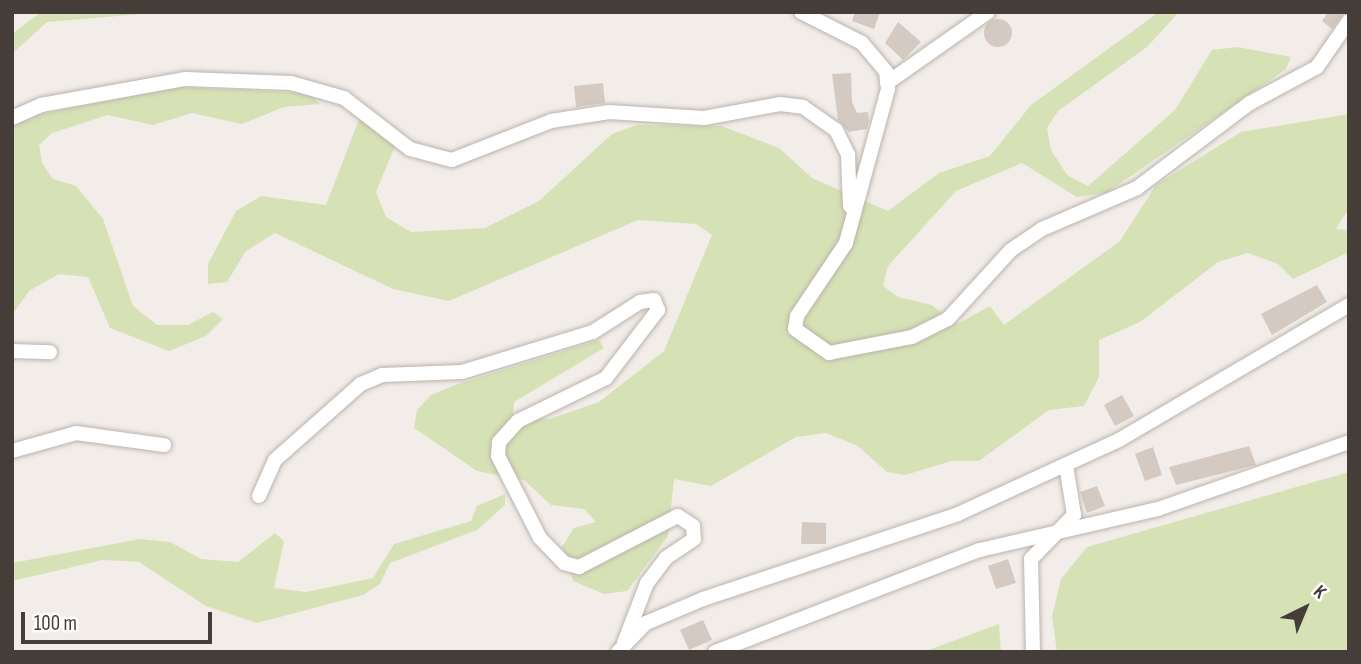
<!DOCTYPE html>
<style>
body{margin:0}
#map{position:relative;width:1361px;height:664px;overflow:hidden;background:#f2ede8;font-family:"Sofia Sans Condensed",sans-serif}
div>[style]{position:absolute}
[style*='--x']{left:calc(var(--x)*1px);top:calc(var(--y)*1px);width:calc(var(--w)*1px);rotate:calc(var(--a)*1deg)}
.green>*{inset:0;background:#d6e2b5}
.building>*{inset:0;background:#d5cac2}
.round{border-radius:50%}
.roads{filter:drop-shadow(0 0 2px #bcb3ac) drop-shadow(0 0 2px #bcb3ac)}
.minor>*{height:14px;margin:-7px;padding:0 7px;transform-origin:7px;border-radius:7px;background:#fff}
span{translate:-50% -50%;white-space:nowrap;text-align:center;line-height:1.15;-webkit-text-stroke:5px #fff;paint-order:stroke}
.frame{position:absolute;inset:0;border:14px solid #453d37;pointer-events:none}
.north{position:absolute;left:1270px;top:573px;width:70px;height:70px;-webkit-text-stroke:5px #fff;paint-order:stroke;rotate:43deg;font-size:19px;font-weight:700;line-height:28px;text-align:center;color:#453d37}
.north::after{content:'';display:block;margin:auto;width:24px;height:32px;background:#453d37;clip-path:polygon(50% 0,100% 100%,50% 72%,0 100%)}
.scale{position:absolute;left:21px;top:612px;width:191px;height:32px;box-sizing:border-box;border:4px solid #453d37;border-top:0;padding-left:9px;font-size:21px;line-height:24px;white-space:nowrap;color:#453d37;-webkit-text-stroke:5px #fff;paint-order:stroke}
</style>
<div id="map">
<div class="green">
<i style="clip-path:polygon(41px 12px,165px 12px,47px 22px,12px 54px,12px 34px)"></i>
<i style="clip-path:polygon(1159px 12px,1179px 12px,1147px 47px,1058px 111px,1047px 128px,1051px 150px,1067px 175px,1088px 186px,1175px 110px,1212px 50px,1238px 47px,1291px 57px,1286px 69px,1106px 193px,1077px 197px,1022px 163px,956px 191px,888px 266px,883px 286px,898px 297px,932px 305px,957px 324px,990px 306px,1004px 325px,1120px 241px,1156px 185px,1241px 132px,1349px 114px,1349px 208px,1336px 229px,1349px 230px,1349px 252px,1293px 279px,1278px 264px,1248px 253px,1218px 262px,1140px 322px,1099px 340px,1099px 377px,1084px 406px,1049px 410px,979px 461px,952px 461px,905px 475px,887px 472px,858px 446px,826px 433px,796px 437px,711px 486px,674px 479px,668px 536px,627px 591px,604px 594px,573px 581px,562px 547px,574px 528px,596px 522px,584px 509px,551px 505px,524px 480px,477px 471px,414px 428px,417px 410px,431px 395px,458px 384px,599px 340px,604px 348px,514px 402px,513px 415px,550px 419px,599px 402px,664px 351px,712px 235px,696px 224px,638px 220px,449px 301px,393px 289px,275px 233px,246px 251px,227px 282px,208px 284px,208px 264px,236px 211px,261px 196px,326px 205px,360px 117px,395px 146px,376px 192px,386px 217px,411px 232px,485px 228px,539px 201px,612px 134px,637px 125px,722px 126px,779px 148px,812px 178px,888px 211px,939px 173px,990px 156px,1031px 105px)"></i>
<i style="clip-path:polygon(178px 87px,309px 93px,320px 104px,284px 107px,242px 124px,192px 113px,153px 125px,108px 115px,52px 133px,39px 145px,42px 163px,53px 179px,76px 186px,103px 219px,133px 306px,157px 325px,188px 325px,213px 312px,223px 319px,206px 336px,169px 351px,110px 328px,88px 277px,59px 274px,29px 291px,12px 315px,12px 120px)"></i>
<i style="clip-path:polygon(1349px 472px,1349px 652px,1057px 652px,1052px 616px,1061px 579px,1087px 547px)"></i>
<i style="clip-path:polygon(505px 494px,505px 505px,477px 530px,390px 563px,380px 584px,363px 595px,257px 623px,206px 606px,139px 562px,103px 560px,12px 581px,12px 563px,140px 539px,170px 542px,201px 559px,238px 562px,275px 533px,284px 541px,274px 588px,306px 592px,373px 578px,394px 544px,471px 521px,477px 506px)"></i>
<i style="clip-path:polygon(999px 624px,1001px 652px,923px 652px)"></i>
</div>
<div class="building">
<i style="clip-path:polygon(855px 12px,880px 12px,874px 29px,852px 21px)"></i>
<i style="clip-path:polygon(1328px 12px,1345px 12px,1332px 29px,1322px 21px)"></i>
<i class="round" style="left:984px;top:19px;width:28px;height:28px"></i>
<i style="clip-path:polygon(898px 22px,921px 42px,903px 60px,885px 43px)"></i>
<i style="clip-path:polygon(851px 73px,852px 102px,857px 113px,868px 112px,869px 121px,867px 129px,849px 132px,838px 120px,832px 74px)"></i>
<i style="clip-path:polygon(603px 83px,605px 103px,576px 107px,574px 86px)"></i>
<i style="clip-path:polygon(1317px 285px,1327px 302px,1272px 335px,1261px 314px)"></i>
<i style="clip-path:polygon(1122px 395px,1134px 416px,1115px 426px,1104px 405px)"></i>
<i style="clip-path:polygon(1249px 446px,1256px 465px,1176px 485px,1169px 467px)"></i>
<i style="clip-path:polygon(1153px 447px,1162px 475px,1145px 481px,1135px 454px)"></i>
<i style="clip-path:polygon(1097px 486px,1105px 506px,1087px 513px,1080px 492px)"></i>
<i style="clip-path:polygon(802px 522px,826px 523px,826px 544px,801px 544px)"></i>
<i style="clip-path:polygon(1008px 559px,1016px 583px,996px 589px,988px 566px)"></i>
<i style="clip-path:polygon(703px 620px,712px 640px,689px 650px,680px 630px)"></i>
</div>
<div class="roads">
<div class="minor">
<i style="--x:801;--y:12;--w:68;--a:26.9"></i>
<i style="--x:862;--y:43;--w:38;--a:50"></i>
<i style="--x:886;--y:72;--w:17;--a:83"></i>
<i style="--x:888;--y:89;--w:160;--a:105.3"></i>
<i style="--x:846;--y:243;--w:88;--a:123.9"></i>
<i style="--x:797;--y:316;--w:13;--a:99"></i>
<i style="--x:795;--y:329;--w:42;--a:35.2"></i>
<i style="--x:829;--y:353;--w:85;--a:-10.9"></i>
<i style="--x:912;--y:337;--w:40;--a:-26.6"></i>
<i style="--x:948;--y:319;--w:93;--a:-47.6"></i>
<i style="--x:1011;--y:250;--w:37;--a:-34"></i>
<i style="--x:1042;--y:229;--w:103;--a:-23.3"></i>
<i style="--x:1137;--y:188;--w:141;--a:-37"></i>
<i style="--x:1250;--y:103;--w:76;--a:-28.2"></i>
<i style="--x:1317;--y:67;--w:56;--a:-55.2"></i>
<i style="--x:887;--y:83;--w:123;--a:-35.1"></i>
<i style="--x:12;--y:118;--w:32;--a:-24"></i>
<i style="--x:41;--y:105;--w:147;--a:-10.2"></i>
<i style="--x:186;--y:79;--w:105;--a:2.2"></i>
<i style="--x:291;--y:83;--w:55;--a:15.8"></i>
<i style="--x:344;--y:98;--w:83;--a:37.7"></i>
<i style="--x:410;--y:149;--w:43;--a:14.7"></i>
<i style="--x:452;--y:160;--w:106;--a:-21.5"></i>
<i style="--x:551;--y:121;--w:59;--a:-8.8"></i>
<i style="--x:609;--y:112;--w:95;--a:3.6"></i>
<i style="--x:704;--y:118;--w:77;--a:-10.4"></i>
<i style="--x:780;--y:104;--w:23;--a:7"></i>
<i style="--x:803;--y:107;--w:40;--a:34.9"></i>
<i style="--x:836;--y:130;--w:28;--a:64"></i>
<i style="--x:848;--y:155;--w:51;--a:87.8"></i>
<i style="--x:12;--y:351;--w:38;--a:2"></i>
<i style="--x:12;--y:451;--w:66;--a:-15.7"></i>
<i style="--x:76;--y:433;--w:89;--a:7.8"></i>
<i style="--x:259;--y:496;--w:39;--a:-66"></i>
<i style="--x:275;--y:460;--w:115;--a:-41.5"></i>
<i style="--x:361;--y:384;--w:23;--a:-23"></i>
<i style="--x:382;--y:375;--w:80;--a:-2.1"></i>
<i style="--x:462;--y:372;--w:137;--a:-17"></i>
<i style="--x:593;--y:332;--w:56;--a:-32.6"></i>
<i style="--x:640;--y:302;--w:14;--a:-8"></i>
<i style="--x:654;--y:300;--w:11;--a:68"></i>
<i style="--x:658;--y:310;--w:86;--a:127.4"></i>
<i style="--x:606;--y:378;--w:98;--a:154"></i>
<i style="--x:518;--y:421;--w:28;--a:132"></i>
<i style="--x:499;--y:442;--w:14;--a:94"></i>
<i style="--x:498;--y:456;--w:92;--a:62.9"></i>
<i style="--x:540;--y:538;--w:35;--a:46"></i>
<i style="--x:564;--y:563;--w:16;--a:15"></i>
<i style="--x:579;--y:567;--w:111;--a:-27.3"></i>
<i style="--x:678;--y:516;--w:18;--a:34"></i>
<i style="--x:693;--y:526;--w:13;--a:86"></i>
<i style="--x:694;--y:539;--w:34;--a:146"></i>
<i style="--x:666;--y:558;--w:31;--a:127"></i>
<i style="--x:647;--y:583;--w:64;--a:111"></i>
<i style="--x:618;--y:652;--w:40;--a:-46"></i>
<i style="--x:646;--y:623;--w:62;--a:-22.8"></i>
<i style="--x:703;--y:599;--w:269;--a:-18.4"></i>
<i style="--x:958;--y:514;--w:177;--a:-24.7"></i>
<i style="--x:1119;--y:440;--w:267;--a:-30.4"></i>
<i style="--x:715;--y:652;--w:284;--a:-21.1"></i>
<i style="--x:980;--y:550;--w:183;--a:-13"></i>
<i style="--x:1158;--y:509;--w:202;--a:-19.3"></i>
<i style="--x:1033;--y:652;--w:93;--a:-91.2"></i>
<i style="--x:1031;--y:559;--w:62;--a:-45.7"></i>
<i style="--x:1074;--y:515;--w:51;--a:-99.1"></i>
</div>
</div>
<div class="frame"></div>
<div class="north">K</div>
<div class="scale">100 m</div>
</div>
